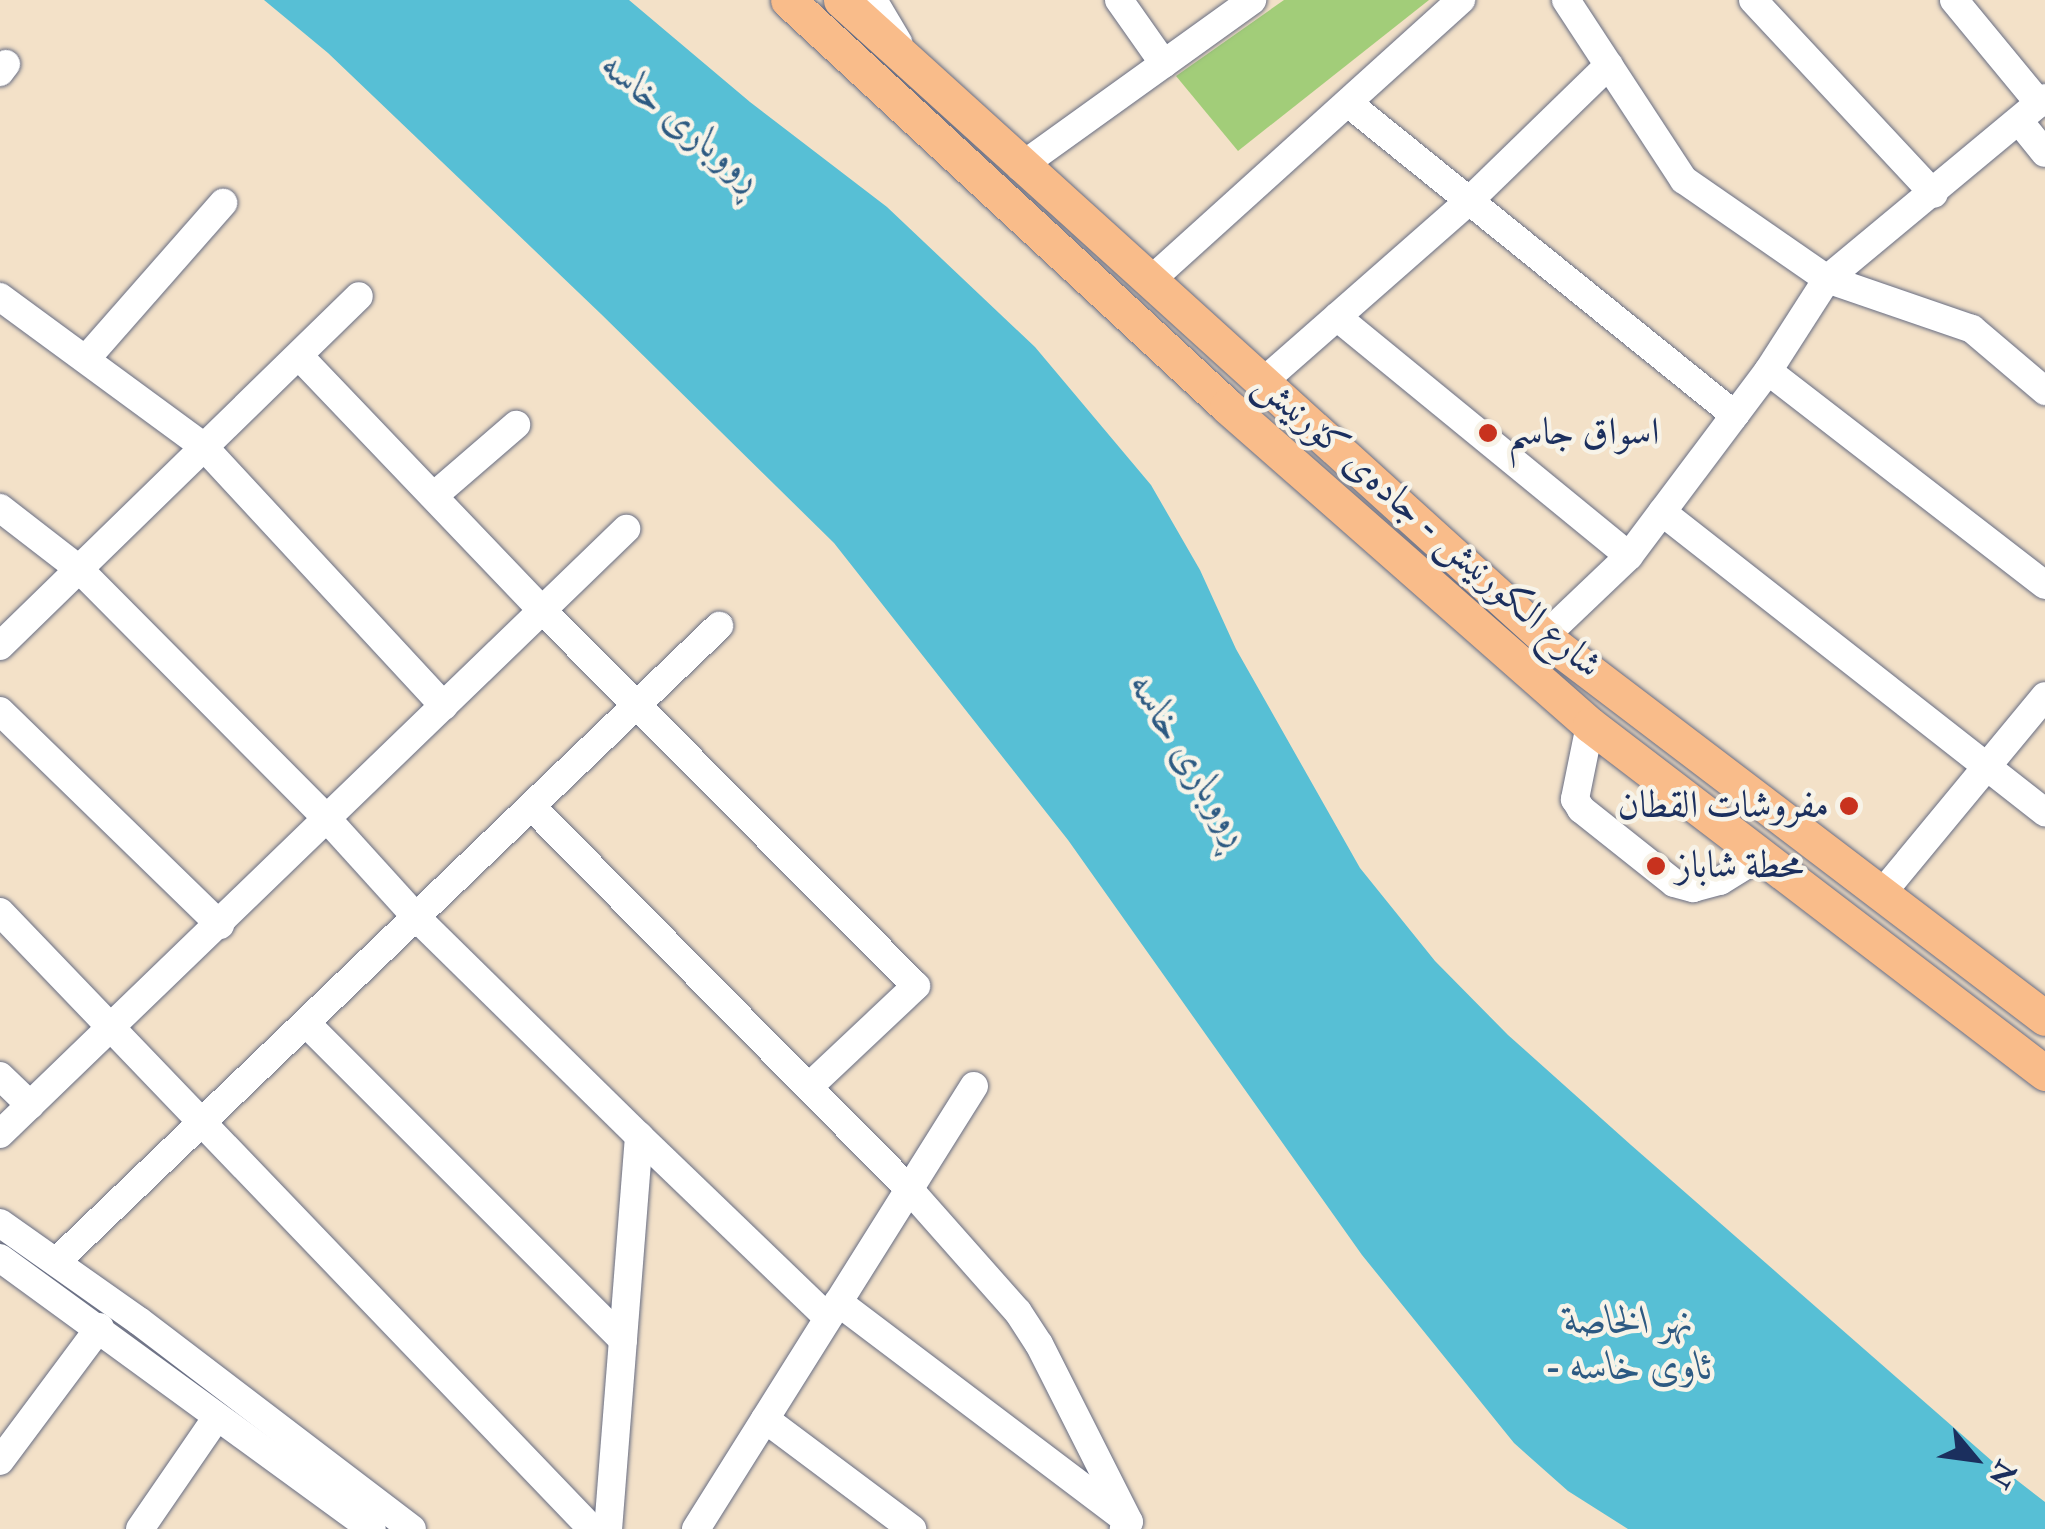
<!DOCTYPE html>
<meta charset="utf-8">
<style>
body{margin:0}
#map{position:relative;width:2045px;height:1529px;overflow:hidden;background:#f3e1c8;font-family:"IM FELL Double Pica",Amiri,serif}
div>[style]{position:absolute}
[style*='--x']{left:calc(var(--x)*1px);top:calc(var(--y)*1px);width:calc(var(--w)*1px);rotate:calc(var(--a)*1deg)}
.green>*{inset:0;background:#a2cd79}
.water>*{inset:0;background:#57bfd5}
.roads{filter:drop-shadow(0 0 2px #676d83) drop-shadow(0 0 2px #676d83)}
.minor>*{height:28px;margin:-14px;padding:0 14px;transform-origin:14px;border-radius:14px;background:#fff}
.major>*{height:35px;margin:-17.5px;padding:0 17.5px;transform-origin:17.5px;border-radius:17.5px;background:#f9bc8a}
.dots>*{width:28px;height:28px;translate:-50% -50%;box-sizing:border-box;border:5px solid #f7f3e8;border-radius:50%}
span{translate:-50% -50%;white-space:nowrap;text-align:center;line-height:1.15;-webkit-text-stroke:9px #f7f3e8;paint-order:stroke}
.poi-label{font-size:38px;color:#1b2f5e}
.left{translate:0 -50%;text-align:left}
.right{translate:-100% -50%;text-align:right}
.street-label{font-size:38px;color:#1b2f5e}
.water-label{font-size:40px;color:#2d5a82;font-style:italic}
.north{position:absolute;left:1925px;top:1409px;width:100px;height:100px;-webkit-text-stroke:8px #f7f3e8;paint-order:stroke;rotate:119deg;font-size:28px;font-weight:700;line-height:40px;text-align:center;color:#1b2f5e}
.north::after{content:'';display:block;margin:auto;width:35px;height:45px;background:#1b2f5e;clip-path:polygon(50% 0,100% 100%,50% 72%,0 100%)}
</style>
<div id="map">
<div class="green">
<i style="clip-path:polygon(1284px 0,1429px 0,1238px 151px,1176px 76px)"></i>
</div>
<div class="water">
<i style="clip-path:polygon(264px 0,629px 0,750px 102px,887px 207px,1035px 347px,1151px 485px,1200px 570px,1236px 649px,1360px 868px,1435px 961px,1508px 1035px,1631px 1145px,1992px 1461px,2045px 1502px,2045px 1529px,1628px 1529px,1568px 1491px,1514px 1443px,1362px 1255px,1068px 840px,834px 543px,601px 314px,328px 53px)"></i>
</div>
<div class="roads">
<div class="minor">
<i style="--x:873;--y:0;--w:49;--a:59.2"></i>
<i style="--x:1119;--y:0;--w:78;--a:54.9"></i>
<i style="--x:1566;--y:0;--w:215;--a:56.8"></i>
<i style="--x:1684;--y:180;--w:174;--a:34.7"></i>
<i style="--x:1827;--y:279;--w:153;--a:19"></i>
<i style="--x:1972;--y:329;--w:96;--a:40.3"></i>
<i style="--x:1753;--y:0;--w:265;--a:47"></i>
<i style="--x:1954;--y:0;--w:134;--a:50.5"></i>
<i style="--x:0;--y:72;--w:10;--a:-53"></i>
<i style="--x:1348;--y:103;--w:497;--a:38.9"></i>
<i style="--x:2019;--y:121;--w:41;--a:50.9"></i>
<i style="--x:1020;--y:167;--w:286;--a:-35.7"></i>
<i style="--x:1151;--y:280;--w:418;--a:-42.1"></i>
<i style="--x:0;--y:297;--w:253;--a:36.3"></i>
<i style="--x:204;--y:447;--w:353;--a:47.2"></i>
<i style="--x:1337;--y:317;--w:377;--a:39.3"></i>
<i style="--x:299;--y:356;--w:352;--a:46.3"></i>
<i style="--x:542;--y:610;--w:530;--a:45.15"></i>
<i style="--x:916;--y:986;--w:147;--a:136.7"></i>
<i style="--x:86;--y:359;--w:208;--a:-48.7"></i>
<i style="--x:1768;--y:371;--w:350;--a:37.7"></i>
<i style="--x:1265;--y:380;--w:271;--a:-41.3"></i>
<i style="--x:1469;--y:201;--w:195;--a:-44.2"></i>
<i style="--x:436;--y:494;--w:106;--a:-40.8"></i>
<i style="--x:0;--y:508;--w:100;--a:37.7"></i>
<i style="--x:79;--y:569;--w:355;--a:45.2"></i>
<i style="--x:329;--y:821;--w:131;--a:47.8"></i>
<i style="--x:417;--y:918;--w:311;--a:44.5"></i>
<i style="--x:639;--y:1136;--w:394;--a:94.5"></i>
<i style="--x:1662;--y:512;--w:487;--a:38.1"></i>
<i style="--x:1544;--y:637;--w:117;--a:-43.6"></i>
<i style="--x:1629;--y:556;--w:231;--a:-53.1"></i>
<i style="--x:1768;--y:371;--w:109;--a:-57.3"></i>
<i style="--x:1827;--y:279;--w:283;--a:-39.7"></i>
<i style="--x:0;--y:646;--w:501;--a:-44.27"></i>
<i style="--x:0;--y:711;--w:307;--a:44.2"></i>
<i style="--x:1590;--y:725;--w:76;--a:101.5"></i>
<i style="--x:1575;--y:799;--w:12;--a:59"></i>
<i style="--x:1581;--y:809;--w:119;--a:38.5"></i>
<i style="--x:1674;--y:883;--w:20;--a:15"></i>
<i style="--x:1693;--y:888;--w:28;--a:-15"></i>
<i style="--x:1720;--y:881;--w:46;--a:-31.6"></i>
<i style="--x:532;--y:807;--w:537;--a:45.38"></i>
<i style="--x:909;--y:1189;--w:164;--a:48.5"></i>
<i style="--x:1018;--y:1312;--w:38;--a:57"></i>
<i style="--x:1039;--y:1344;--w:199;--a:63.2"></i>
<i style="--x:1129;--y:1522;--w:9;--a:126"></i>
<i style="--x:1883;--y:892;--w:254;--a:-50.4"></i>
<i style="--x:0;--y:912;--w:855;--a:46.18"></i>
<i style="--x:307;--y:1024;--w:447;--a:45"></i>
<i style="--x:0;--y:1076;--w:42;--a:44"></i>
<i style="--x:0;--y:1134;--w:871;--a:-44.02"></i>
<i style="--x:639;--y:1136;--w:262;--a:43.9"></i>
<i style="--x:0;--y:1223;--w:170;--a:35.2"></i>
<i style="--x:139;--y:1321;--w:343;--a:37.3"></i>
<i style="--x:0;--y:1258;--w:460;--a:36.1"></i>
<i style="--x:56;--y:1262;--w:919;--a:-43.81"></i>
<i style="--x:838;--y:1302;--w:358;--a:37.1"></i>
<i style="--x:765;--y:1419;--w:184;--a:36.8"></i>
<i style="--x:0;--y:1461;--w:167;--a:-53.3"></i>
<i style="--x:140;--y:1529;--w:136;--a:-55.5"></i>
<i style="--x:696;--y:1529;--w:523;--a:-57.89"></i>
</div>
<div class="major">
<i style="--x:788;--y:0;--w:598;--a:42.76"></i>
<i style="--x:1227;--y:406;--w:483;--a:41.3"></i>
<i style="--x:1590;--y:725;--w:573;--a:37.41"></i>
<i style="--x:841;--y:0;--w:949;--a:42.18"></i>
<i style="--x:1544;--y:637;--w:629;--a:37.25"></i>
</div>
</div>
<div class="dots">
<i style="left:1488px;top:433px;background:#c8321e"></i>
<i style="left:1849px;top:806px;background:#c8321e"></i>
<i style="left:1656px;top:866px;background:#c8321e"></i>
</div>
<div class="poi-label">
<span class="left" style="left:1508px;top:433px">اسواق جاسم</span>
<span class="right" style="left:1829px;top:806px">مفروشات القطان</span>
<span class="left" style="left:1676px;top:866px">محطة شاباز</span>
</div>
<div class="street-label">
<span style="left:1428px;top:525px;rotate:41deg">شارع الكورنيش - جادەی کۆرنیش</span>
</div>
<div class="water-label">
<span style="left:682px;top:122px;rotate:39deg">ڕووباری خاسە</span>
<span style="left:1190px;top:760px;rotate:58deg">ڕووباری خاسە</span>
<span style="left:1629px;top:1344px">نهر الخاصة<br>- ئاوی خاسە</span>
</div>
<div class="north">N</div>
</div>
